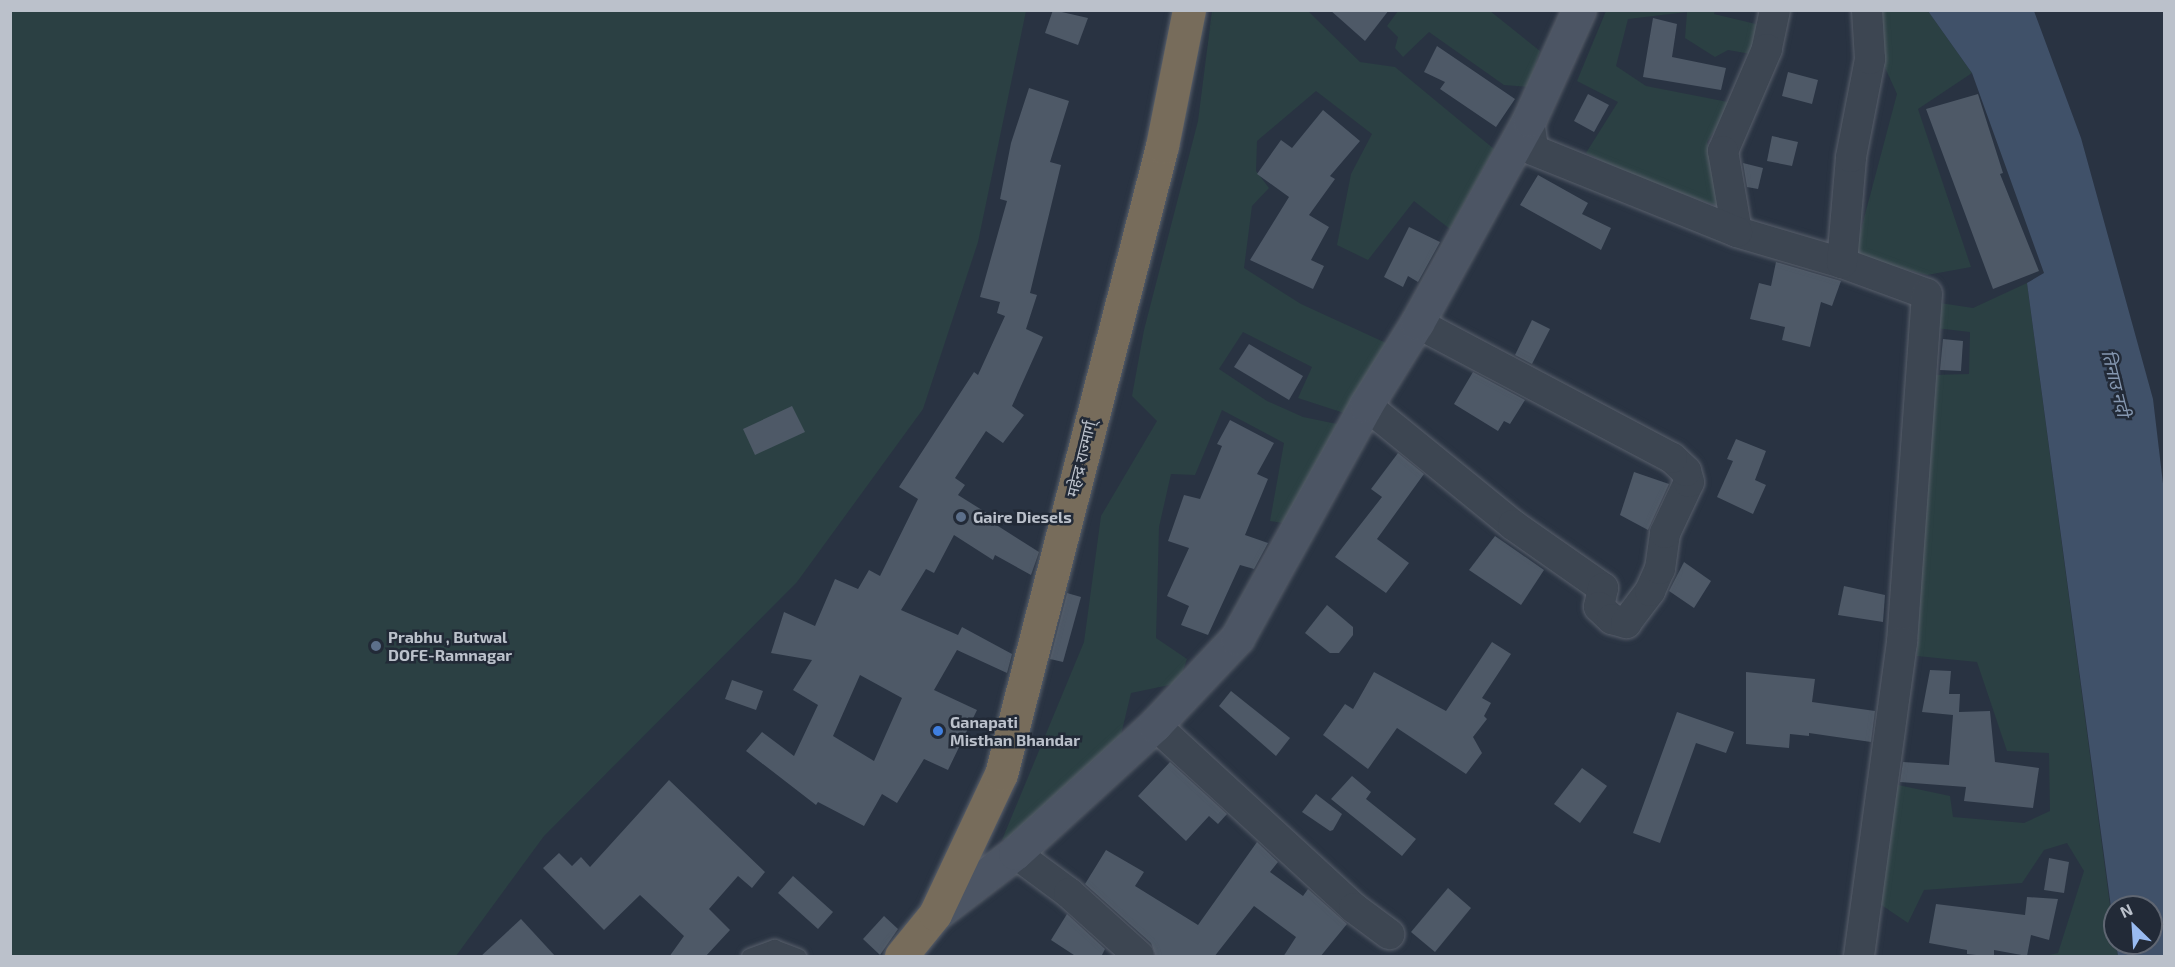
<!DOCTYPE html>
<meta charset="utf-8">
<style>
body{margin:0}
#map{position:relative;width:2175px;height:967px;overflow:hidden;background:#293342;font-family:"Exo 2","Noto Sans Devanagari",sans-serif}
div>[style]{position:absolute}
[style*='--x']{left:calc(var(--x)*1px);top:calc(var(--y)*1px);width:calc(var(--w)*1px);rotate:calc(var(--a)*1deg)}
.green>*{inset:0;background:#2b4043}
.water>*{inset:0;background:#405169}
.building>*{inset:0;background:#4e5967}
.roads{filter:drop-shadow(0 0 2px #59606c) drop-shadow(0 0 2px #59606c)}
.lane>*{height:15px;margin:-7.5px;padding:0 7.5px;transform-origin:7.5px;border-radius:7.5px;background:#3d4652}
.street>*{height:30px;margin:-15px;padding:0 15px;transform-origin:15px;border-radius:15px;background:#3d4652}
.secondary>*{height:33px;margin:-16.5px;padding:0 16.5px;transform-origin:16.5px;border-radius:16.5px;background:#4c5564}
.highway>*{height:33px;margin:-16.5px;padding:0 16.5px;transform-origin:16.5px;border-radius:16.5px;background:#776c5b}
.dots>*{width:16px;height:16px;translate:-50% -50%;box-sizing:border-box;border:3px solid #222a37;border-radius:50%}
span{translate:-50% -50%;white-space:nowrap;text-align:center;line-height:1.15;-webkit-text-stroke:5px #222a37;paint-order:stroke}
.street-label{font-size:16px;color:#bbc1cb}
.poi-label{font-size:16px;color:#bbc1cb;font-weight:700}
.left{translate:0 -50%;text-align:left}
.water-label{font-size:18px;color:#8597b0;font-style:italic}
.frame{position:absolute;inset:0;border:12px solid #bbc1cb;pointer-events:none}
.north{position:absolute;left:2103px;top:895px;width:60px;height:60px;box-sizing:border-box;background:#222a37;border:2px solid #5f6672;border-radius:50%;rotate:335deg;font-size:16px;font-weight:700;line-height:24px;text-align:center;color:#bbc1cb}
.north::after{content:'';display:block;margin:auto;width:21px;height:27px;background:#99bbf1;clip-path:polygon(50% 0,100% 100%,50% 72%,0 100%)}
</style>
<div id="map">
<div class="green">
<i style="clip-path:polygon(10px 11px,1026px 11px,978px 242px,923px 409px,797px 582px,544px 836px,456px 956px,11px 956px)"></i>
<i style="clip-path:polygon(1212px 11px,1308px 11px,1360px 62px,1395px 67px,1494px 149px,1450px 229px,1414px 201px,1368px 260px,1337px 245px,1351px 174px,1372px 134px,1316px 91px,1257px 141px,1256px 171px,1269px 188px,1252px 206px,1244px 268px,1301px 304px,1386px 343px,1347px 414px,1298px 398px,1312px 367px,1243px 332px,1219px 369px,1267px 401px,1303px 417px,1337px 424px,1289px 524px,1270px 521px,1284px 443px,1222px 410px,1195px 475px,1171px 474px,1159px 527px,1156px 638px,1187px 659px,1179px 683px,1131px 693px,1120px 739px,1027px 834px,1002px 840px,1084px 642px,1101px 516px,1157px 421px,1132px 396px,1144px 330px,1198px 121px)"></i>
<i style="clip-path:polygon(1398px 11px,1490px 11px,1540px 51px,1528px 87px,1504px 85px,1429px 32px,1403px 57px,1395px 48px,1398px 37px,1387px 26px)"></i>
<i style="clip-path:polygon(1606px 11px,1715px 11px,1714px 14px,1760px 25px,1751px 54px,1728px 50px,1715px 57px,1685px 38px,1687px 12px,1628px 19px,1616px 66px,1646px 86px,1733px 103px,1707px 142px,1721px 207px,1638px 179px,1586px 153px,1618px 102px,1577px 81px)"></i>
<i style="clip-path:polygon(1876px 11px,1928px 11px,1972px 73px,1918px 109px,1971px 267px,1927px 275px,1854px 256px,1897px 94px,1883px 63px)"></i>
<i style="clip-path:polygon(2027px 283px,2115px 943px,2118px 956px,2045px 956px,2058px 953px,2084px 871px,2067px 843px,2044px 850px,2022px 883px,1924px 890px,1908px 923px,1877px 902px,1898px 785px,1950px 796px,1953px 817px,2024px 823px,2050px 811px,2049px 753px,2007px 751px,1977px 662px,1917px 656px,1932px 375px,1969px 374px,1970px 332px,1936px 328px,1940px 303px,1973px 308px)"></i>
</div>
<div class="water">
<i style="clip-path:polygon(1928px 11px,2034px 11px,2081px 138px,2153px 399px,2164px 492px,2164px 956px,2118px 956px,2116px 943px,2151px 943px,2151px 907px,2115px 907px,2115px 937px,2027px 283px,2044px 273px,1972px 73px)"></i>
</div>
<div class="building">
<i style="clip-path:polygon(1053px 10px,1088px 18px,1078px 45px,1045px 33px)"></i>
<i style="clip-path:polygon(1330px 10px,1389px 10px,1365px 41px)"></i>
<i style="clip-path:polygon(1653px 18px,1677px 24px,1672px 57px,1726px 68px,1721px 90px,1643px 77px)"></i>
<i style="clip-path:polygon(1437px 46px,1515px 99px,1496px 127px,1440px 89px,1445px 82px,1424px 72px)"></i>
<i style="clip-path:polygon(1788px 72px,1818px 80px,1812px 104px,1782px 96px)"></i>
<i style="clip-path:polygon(evenodd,1029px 88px,1069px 101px,1050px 162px,1061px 165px,1030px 293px,1037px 295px,1026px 329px,1043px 337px,1012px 406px,1024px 415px,1003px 443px,986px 431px,955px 478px,965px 485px,958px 495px,990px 515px,987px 519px,1039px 552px,1031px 575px,995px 555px,993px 560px,954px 535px,934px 573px,926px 569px,901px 610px,958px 635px,962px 627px,1012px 654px,1007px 673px,957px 650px,934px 690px,977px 710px,948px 770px,924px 759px,897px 803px,882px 794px,864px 826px,818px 802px,816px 805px,746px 751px,762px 732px,794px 756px,818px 705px,793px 690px,812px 660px,771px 653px,784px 612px,815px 626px,835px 579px,858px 589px,869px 570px,880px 576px,918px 499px,899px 487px,974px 372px,978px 375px,1005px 316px,997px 313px,1000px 302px,980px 297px,1007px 201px,1000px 199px,1011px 143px,1029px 88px,860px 675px,902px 698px,874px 761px,833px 736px,860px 675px)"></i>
<i style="clip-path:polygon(1588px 94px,1609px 105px,1594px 132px,1574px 121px)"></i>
<i style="clip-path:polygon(1978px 94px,2003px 173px,2000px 174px,2039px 271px,1993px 289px,1926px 109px)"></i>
<i style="clip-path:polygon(1323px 110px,1360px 141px,1330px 176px,1335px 179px,1309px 215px,1329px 227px,1311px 260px,1324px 266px,1313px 289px,1250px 260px,1289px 197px,1257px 174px,1281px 140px,1292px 148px)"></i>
<i style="clip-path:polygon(1772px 136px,1798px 142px,1792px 166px,1767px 161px)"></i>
<i style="clip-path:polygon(1743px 163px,1763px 168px,1758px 189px,1747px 187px)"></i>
<i style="clip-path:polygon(1538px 175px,1588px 203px,1582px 214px,1611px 228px,1601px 250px,1520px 205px)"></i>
<i style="clip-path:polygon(1409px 227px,1440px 242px,1418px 282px,1408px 276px,1403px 287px,1384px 277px)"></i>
<i style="clip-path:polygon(1776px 262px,1841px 281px,1832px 306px,1821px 302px,1810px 347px,1782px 340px,1785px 327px,1750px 319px,1759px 283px,1771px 286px)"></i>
<i style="clip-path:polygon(1532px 320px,1550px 329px,1532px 364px,1515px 355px)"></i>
<i style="clip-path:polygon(1943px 339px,1963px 341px,1961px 371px,1940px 370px)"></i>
<i style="clip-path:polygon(1249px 344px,1303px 376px,1289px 400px,1234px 367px)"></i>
<i style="clip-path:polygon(1473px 372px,1525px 400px,1510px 424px,1504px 421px,1498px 431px,1454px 404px)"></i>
<i style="clip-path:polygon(792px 406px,805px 432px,755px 455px,743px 429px)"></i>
<i style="clip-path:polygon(1230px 420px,1274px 443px,1257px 474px,1268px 479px,1245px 535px,1268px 543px,1254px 569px,1240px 565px,1208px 635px,1181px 625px,1189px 606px,1167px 596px,1189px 548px,1168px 541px,1184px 495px,1200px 499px,1222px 446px,1217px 444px)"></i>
<i style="clip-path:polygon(1736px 439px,1766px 451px,1755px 480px,1766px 485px,1753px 514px,1717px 497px,1733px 461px,1727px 459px)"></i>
<i style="clip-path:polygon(1398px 453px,1424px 474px,1377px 539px,1409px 563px,1386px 593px,1335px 557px,1382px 497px,1371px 489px)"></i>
<i style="clip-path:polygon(1634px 472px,1669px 484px,1648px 530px,1620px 515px)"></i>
<i style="clip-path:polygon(1495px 536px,1544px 570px,1521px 605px,1469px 570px)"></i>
<i style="clip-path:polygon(1684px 562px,1711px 581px,1694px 608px,1669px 591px)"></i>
<i style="clip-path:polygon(1844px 586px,1885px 595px,1883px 622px,1838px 615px)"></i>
<i style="clip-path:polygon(1067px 593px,1081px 597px,1063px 662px,1050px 659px)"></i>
<i style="clip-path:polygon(1327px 605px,1353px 627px,1353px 635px,1339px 653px,1330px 653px,1305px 633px)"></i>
<i style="clip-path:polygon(1492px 642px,1511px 654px,1482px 698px,1491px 703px,1484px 716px,1487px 719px,1473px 737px,1482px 753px,1466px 774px,1397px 728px,1368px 769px,1323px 735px,1345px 704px,1353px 709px,1374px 672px,1446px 711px)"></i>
<i style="clip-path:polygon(1930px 670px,1951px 671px,1949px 694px,1960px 694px,1959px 712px,1990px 711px,1995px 762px,2039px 768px,2033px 808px,1964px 801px,1966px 787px,1900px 782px,1903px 762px,1949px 765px,1953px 715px,1922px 712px)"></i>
<i style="clip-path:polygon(1746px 672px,1815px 679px,1812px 702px,1875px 711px,1871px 742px,1809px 733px,1809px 736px,1790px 734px,1789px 748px,1746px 744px)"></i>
<i style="clip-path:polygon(732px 680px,763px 691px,756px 710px,725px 699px)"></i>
<i style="clip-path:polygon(1231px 691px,1290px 738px,1276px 756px,1219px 706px)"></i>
<i style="clip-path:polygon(1677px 712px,1734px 732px,1726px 753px,1696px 743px,1660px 843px,1633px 833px)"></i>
<i style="clip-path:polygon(1170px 762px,1227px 814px,1218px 824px,1209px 816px,1186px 841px,1138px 796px)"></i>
<i style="clip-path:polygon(1582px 768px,1607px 786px,1580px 823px,1554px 804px)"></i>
<i style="clip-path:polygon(1352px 776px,1371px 792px,1366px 799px,1416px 839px,1402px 856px,1331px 799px)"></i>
<i style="clip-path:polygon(669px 780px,765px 872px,752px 888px,738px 876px,709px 909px,730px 930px,705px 957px,669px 957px,684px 936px,640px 895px,604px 930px,543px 868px,559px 853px,572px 866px,581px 857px,590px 867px)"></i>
<i style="clip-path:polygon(1316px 794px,1342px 814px,1333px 830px,1330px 831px,1302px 812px)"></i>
<i style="clip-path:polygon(1257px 842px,1278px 862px,1270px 872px,1303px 896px,1308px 889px,1347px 924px,1320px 957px,1283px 957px,1296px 937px,1254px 906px,1214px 957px,1156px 957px,1151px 943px,1085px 884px,1106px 850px,1144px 872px,1135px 886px,1198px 925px)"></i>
<i style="clip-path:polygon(2049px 858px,2069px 862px,2064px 893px,2044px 890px)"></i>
<i style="clip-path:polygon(793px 876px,833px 912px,818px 929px,778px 893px)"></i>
<i style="clip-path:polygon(1448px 888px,1471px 908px,1435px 952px,1411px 932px)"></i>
<i style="clip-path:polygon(2027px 897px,2058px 899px,2049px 940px,2031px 935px,2027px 956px,1994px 950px,1994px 957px,1967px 954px,1967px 950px,1929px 943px,1936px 904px,2025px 915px)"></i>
<i style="clip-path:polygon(1067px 914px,1105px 949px,1101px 957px,1077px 957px,1051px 940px)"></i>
<i style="clip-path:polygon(884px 916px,898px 929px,880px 955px,863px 939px)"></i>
<i style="clip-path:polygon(521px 919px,556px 957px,480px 957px)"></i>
</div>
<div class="roads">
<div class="lane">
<i style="--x:749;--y:956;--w:27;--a:-20"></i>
<i style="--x:774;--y:947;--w:26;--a:21"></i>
</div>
<div class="street">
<i style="--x:1775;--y:10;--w:40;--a:102"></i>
<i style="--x:1767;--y:49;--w:111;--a:113.3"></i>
<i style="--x:1723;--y:151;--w:82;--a:80.2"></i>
<i style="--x:1737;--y:232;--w:109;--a:16.4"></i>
<i style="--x:1842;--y:263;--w:90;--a:20"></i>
<i style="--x:1927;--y:294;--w:349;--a:94.1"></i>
<i style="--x:1902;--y:642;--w:317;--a:97.8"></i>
<i style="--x:1529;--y:120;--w:30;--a:82"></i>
<i style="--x:1533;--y:150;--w:220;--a:21.9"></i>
<i style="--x:1842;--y:263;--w:106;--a:-85.1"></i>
<i style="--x:1851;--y:157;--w:100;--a:-79"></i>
<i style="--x:1870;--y:59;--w:49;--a:-93.5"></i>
<i style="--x:1366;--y:405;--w:190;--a:39.2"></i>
<i style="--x:1513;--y:525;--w:110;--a:35"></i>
<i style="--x:1603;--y:588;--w:19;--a:102"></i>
<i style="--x:1599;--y:607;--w:18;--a:43"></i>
<i style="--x:1612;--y:619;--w:15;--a:16"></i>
<i style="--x:1626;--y:623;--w:40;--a:-53"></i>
<i style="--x:1650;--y:591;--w:24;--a:-66"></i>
<i style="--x:1660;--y:569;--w:36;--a:-82"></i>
<i style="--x:1665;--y:533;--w:56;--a:-64.8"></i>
<i style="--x:1689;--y:482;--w:11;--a:-105"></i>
<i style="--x:1686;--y:471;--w:19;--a:-137"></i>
<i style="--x:1672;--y:458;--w:289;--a:-152.1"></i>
<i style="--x:1155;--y:725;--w:270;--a:42.6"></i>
<i style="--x:1354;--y:908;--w:44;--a:36.6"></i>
<i style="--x:1015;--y:853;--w:67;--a:36.5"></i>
<i style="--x:1069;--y:893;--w:94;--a:42"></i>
</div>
<div class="secondary">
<i style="--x:935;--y:914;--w:101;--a:-37.3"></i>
<i style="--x:1015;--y:853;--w:190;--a:-42.4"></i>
<i style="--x:1155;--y:725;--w:120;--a:-46.7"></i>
<i style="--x:1237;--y:638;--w:266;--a:-61"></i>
<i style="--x:1366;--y:405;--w:97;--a:-58.1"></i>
<i style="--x:1417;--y:323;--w:232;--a:-61.1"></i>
<i style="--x:1529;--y:120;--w:121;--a:-65.6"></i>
</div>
<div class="highway">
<i style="--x:901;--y:956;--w:54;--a:-51"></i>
<i style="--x:935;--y:914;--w:155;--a:-64.8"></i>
<i style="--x:1001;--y:774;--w:648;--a:-75.62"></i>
<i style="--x:1162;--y:146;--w:139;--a:-78.8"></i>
</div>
</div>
<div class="dots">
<i style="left:961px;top:517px;background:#5c6f8a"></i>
<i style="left:376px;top:646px;background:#5c6f8a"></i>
<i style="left:938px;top:731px;background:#3f7fe0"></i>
</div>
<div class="street-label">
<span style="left:1081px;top:459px;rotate:-76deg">महेन्द्र राज्मार्ग्</span>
</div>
<div class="poi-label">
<span class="left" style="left:973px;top:517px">Gaire Diesels</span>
<span class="left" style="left:388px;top:646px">Prabhu , Butwal<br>DOFE-Ramnagar</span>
<span class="left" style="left:950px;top:731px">Ganapati<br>Misthan Bhandar</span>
</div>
<div class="water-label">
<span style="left:2116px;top:383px;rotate:76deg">तिनाउ नदी</span>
</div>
<div class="frame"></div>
<div class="north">N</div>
</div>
